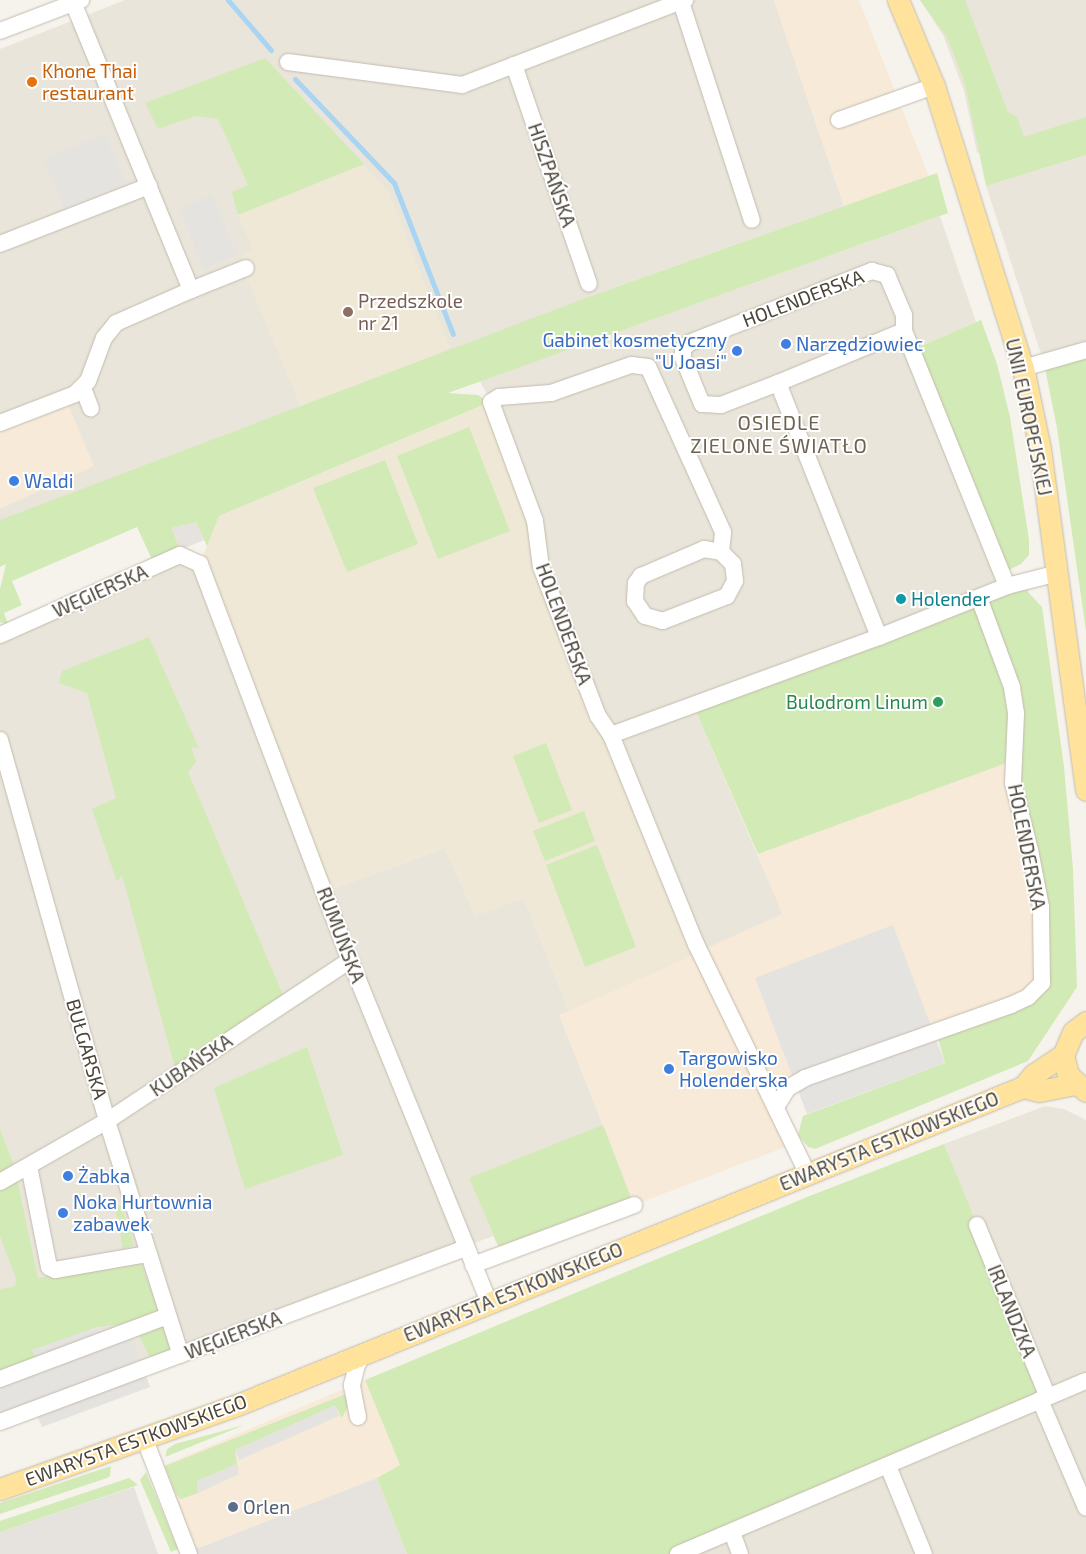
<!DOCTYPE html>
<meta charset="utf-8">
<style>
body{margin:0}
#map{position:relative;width:1086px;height:1554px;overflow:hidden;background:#f6f3ec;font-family:"Exo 2",sans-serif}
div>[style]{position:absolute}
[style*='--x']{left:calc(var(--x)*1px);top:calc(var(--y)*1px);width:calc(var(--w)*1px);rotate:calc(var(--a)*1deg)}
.residential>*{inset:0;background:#eae5da}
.commercial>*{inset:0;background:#f7ead8}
.industrial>*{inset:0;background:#e6e2dd}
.education>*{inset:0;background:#efe8d6}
.green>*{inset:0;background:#d2eab5}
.parking>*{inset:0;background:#e5e3e0}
.stream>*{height:5px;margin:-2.5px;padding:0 2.5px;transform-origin:2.5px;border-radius:2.5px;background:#a9d4f2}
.roads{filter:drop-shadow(0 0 1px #c2bbae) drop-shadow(0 0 1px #c2bbae)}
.minor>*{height:16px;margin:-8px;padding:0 8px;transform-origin:8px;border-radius:8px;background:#fff}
.major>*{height:21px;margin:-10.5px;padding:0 10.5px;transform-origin:10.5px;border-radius:10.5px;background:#ffe39c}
.dots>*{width:14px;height:14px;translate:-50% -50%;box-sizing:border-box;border:2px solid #fff;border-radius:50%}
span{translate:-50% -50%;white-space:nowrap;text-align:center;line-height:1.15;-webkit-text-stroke:4px #fff;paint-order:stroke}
.food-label{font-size:19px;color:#c56008}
.left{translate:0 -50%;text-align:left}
.street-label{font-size:19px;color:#4b4439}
.education-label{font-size:19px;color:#785e54}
.shop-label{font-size:19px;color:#366cbe}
.right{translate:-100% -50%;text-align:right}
.culture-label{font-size:19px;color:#0d838f}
.leisure-label{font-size:19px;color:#27864d}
.service-label{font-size:19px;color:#4e5e75}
.neighbourhood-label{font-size:20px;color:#6e6250;letter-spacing:1px}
</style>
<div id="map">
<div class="residential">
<i style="clip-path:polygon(125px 0,774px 0,844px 206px,591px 296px,0 526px,0 49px)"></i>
<i style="clip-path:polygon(920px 0,1086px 0,1086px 118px,977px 153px,964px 91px,943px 35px)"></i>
<i style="clip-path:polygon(1086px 155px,1086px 350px,1044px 363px,986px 186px)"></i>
<i style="clip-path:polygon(940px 216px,976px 322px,912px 350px,1007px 586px,693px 705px,783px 914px,700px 952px,581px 671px,491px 402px,480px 381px)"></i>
<i style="clip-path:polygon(180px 555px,200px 564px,324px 892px,445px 848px,475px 915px,524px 898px,569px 1011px,611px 1144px,502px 1254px,493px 1236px,144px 1369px,0 1379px,0 631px)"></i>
<i style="clip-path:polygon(1045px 1106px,1064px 1109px,1086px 1120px,1086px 1554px,671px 1554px,977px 1225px,944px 1144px)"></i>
</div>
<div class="commercial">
<i style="clip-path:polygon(774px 0,859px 0,929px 177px,844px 206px)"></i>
<i style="clip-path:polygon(65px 397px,94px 466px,0 509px,0 423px)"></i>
<i style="clip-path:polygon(1012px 761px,1044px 970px,1028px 997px,805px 1078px,776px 1107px,793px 1144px,634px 1205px,559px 1015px,782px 914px,758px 854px)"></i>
<i style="clip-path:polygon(365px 1380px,400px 1465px,377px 1478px,196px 1549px,162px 1466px)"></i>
</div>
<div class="industrial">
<i style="clip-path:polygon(196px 522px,204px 540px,180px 550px,172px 528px)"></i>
<i style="clip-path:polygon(377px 1478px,407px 1554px,181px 1554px,196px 1549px)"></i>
<i style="clip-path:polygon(134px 1487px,158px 1554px,0 1554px,0 1532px)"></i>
</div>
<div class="education">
<i style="clip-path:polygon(364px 164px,389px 193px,450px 348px,303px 412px,246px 276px,249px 274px,241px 256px,253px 250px,238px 215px)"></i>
<i style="clip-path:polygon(491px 402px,535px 521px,541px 567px,700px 952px,569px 1011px,524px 898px,475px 916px,445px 848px,324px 892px,200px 564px,219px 516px)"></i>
</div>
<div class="green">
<i style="clip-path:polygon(920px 0,965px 0,1008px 112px,1017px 117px,1024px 137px,1086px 117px,1086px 155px,986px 186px,965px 84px,948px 39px)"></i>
<i style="clip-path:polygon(265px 58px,364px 164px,238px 215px,232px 192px,248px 185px,218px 119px,196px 116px,158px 129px,145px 103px)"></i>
<i style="clip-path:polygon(937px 173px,948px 213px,448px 393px,478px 395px,485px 400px,483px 405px,219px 516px,207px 546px,196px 522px,172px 528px,180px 550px,155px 566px,137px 527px,12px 581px,22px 605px,4px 613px,8px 624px,0 622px,0 589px,6px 564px,0 567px,0 520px,591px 296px)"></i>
<i style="clip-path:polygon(981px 320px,997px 364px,1010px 417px,1029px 540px,1029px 555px,1021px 564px,1002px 573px,912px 350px)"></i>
<i style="clip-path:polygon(1086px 350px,1086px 631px,1057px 428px,1044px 363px)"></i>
<i style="clip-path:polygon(469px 427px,510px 531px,438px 559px,397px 456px)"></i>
<i style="clip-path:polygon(385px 460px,418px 544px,347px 572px,313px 488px)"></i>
<i style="clip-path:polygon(1026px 580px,1028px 592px,1042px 607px,1064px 767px,1073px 869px,1077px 987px,1028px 1061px,815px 1149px,808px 1147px,798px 1135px,803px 1116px,945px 1063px,936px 1032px,1011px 1005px,1044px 970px,1012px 761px,758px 854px,693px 705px)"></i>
<i style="clip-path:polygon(149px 637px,199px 748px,191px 747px,196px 762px,188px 772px,286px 1002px,177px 1075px,122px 875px,117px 882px,92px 809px,116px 798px,87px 693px,59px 683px,62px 671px)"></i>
<i style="clip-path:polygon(546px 743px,572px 810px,539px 823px,513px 756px)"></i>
<i style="clip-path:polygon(584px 811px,595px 841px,545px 861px,533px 831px)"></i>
<i style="clip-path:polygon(597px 845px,636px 947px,585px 967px,546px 865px)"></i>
<i style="clip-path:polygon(307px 1047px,343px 1155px,245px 1189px,214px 1088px)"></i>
<i style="clip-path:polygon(603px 1125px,634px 1205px,502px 1254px,469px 1178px)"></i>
<i style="clip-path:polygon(0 1129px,14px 1165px,38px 1278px,140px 1261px,174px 1351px,150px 1357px,135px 1328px,129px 1330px,123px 1324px,97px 1327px,33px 1351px,39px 1366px,0 1379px,0 1289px,14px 1287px,17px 1281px,0 1236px)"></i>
<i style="clip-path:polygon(944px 1144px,1048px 1397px,678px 1554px,407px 1554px,377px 1478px,400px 1465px,365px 1380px,807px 1197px)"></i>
<i style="clip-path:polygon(121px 1205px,134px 1245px,123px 1249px,115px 1206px)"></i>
<i style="clip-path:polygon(346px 1394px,348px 1406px,342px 1418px,335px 1406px,235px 1450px,237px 1464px,197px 1481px,198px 1493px,181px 1499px,176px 1494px,165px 1466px)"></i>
<i style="clip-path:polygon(244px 1425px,165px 1457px,167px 1449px,175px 1444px)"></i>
<i style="clip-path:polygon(111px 1466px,110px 1476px,107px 1478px,0 1514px,0 1503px)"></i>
<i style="clip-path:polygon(146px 1472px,178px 1549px,171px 1552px,140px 1480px)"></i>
<i style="clip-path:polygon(129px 1478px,138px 1485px,0 1532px,0 1521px)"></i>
</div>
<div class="parking">
<i style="clip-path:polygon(105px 134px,126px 183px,64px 208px,43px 159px)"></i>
<i style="clip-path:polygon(212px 195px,237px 255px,204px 269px,179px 208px)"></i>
<i style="clip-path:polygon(893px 925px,945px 1063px,807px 1114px,755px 978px)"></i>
<i style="clip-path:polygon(97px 1327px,103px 1341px,129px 1330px,150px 1387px,42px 1427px,34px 1409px,0 1422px,0 1379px,39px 1366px,32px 1350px)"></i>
<i style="clip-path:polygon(335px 1405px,339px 1416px,239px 1460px,235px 1450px)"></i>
<i style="clip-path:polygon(237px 1464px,239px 1474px,198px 1493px,197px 1481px)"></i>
</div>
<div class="stream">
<i style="--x:228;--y:0;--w:66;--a:49.3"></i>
<i style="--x:295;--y:79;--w:144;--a:46.4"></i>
<i style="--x:394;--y:183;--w:162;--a:68.7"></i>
</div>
<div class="roads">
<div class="minor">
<i style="--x:681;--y:2;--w:229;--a:72"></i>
<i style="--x:0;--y:31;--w:87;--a:-20.9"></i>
<i style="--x:288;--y:62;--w:176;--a:7.5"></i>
<i style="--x:462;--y:85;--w:239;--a:-20.9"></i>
<i style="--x:514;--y:65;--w:231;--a:71.1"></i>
<i style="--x:839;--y:120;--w:101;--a:-19.7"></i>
<i style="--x:0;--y:244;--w:160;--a:-21.3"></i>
<i style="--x:191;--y:290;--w:59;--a:-21.8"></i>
<i style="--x:904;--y:331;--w:275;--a:68"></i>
<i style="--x:1023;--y:368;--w:66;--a:-15.9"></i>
<i style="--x:778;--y:383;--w:61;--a:158.9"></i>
<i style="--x:721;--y:405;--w:19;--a:-177"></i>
<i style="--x:702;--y:404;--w:50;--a:-112.4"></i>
<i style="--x:683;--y:358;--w:9;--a:-90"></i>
<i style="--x:683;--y:349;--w:8;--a:-45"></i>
<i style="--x:689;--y:343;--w:197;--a:-21.5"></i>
<i style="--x:872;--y:271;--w:16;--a:15"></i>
<i style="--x:887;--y:275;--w:43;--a:67"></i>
<i style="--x:904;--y:315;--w:16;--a:90"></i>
<i style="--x:904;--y:331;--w:136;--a:157.6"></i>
<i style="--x:778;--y:383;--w:273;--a:68.3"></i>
<i style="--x:83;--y:388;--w:22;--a:69"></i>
<i style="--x:0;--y:423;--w:80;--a:-21.1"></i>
<i style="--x:75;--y:394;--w:18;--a:-45"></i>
<i style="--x:88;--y:381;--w:46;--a:-69.6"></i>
<i style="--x:104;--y:338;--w:19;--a:-51"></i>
<i style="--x:116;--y:323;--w:82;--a:-23.7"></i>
<i style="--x:191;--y:290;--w:313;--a:-112.3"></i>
<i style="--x:704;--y:549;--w:17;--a:10"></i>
<i style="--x:721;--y:552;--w:17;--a:45"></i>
<i style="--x:733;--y:564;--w:17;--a:83"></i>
<i style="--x:735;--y:581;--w:17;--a:118"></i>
<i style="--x:727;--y:596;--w:69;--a:158.7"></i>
<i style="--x:663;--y:621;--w:19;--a:-164"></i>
<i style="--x:645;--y:616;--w:18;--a:-124"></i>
<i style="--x:635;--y:601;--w:18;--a:-87"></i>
<i style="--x:636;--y:583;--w:9;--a:-54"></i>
<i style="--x:641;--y:576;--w:69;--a:-23.2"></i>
<i style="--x:721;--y:552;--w:20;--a:-84"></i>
<i style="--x:723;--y:532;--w:181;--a:-114.4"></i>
<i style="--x:648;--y:367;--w:17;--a:-173"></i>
<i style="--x:631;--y:365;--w:85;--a:160.7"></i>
<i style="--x:551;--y:393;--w:52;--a:175.6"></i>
<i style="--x:499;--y:397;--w:9;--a:148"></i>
<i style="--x:491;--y:402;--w:127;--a:69.7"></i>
<i style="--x:535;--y:521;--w:46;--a:82.6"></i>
<i style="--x:541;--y:567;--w:160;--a:69.1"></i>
<i style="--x:598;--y:716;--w:23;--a:56"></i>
<i style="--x:611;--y:735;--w:285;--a:-20.1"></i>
<i style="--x:879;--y:637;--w:138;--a:-21.7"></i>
<i style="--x:1007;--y:586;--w:53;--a:-14.3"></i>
<i style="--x:0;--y:635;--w:197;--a:-24"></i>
<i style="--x:180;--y:555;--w:22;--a:24"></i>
<i style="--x:200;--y:564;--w:423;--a:69.3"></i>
<i style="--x:350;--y:960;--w:370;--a:67.9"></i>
<i style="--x:611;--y:735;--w:226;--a:67.9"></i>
<i style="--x:696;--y:944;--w:254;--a:64.1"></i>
<i style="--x:0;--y:740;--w:396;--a:74.3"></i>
<i style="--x:107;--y:1121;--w:245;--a:72.5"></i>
<i style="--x:776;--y:1107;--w:22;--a:-58"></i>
<i style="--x:788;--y:1088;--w:20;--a:-30"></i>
<i style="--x:805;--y:1078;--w:219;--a:-19.5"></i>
<i style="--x:1011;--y:1005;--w:19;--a:-25"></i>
<i style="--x:1028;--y:997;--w:20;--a:-45"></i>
<i style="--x:1042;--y:983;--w:76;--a:-90.8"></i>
<i style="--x:1041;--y:907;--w:58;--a:-100.9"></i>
<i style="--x:1030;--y:850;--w:69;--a:-104.2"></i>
<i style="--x:1013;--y:783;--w:70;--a:-87.5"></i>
<i style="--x:1016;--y:713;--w:26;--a:-99"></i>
<i style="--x:1012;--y:687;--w:95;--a:-110.3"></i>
<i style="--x:29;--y:1166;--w:103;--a:78.8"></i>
<i style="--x:49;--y:1267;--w:7;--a:27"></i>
<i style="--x:55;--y:1270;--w:93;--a:-9.9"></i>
<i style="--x:0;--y:1182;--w:123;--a:-29.7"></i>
<i style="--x:107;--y:1121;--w:291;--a:-33.5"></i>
<i style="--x:977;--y:1225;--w:186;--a:67.6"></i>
<i style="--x:473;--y:1265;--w:172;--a:-20.4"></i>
<i style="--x:0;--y:1379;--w:179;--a:-20.6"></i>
<i style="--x:1040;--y:1400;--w:117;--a:66.9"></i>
<i style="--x:358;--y:1417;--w:33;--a:-101"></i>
<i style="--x:352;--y:1385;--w:21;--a:-76"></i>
<i style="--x:357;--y:1365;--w:13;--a:-61"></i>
<i style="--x:0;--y:1422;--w:497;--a:-20.5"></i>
<i style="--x:145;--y:1440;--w:122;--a:68.9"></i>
<i style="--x:888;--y:1466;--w:95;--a:67.8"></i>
<i style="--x:732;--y:1532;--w:23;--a:70"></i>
<i style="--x:678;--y:1554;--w:443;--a:-23"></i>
</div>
<div class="major">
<i style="--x:898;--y:0;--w:93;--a:67.3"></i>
<i style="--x:934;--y:86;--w:296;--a:72.5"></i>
<i style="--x:1023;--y:368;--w:83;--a:78.1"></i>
<i style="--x:1040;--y:449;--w:344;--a:82.3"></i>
<i style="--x:1086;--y:1022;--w:16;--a:142"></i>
<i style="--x:1073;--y:1032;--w:25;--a:113"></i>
<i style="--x:1063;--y:1055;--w:21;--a:76"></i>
<i style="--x:1068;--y:1075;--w:24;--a:42"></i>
<i style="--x:1023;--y:1087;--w:16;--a:14"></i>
<i style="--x:1039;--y:1091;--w:37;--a:-11"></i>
<i style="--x:0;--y:1489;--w:251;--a:-19.5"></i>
<i style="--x:237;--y:1405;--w:848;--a:-22.03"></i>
<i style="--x:1023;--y:1087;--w:16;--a:-50"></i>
<i style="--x:1033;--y:1075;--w:36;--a:-34"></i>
</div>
</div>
<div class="dots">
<i style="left:32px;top:82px;background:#e8710a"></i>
<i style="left:348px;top:312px;background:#8d6e63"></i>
<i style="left:786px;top:344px;background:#3f7fe0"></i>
<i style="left:737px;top:351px;background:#3f7fe0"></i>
<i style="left:14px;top:481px;background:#3f7fe0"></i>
<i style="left:901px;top:599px;background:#0f9aa8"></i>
<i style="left:938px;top:702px;background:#2e9e5b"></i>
<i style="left:669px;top:1069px;background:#3f7fe0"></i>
<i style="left:68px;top:1176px;background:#3f7fe0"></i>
<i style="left:63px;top:1213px;background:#3f7fe0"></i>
<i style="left:233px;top:1507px;background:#5c6f8a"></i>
</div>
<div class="food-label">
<span class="left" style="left:42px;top:82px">Khone Thai<br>restaurant</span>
</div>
<div class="street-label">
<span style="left:552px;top:175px;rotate:71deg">HISZPAŃSKA</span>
<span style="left:803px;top:298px;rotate:-21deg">HOLENDERSKA</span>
<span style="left:1029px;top:417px;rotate:78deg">UNII EUROPEJSKIEJ</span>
<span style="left:100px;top:591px;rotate:-24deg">WĘGIERSKA</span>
<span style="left:564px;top:624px;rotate:70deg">HOLENDERSKA</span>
<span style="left:1027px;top:847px;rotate:79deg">HOLENDERSKA</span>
<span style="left:341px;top:935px;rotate:69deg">RUMUŃSKA</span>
<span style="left:87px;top:1049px;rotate:74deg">BUŁGARSKA</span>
<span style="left:191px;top:1065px;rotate:-34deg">KUBAŃSKA</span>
<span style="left:889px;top:1141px;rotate:-22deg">EWARYSTA ESTKOWSKIEGO</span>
<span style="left:513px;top:1292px;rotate:-22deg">EWARYSTA ESTKOWSKIEGO</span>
<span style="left:1012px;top:1311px;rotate:68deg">IRLANDZKA</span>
<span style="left:233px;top:1335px;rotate:-21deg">WĘGIERSKA</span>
<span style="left:136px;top:1440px;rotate:-20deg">EWARYSTA ESTKOWSKIEGO</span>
</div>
<div class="education-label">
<span class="left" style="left:358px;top:312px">Przedszkole<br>nr 21</span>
</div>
<div class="shop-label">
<span class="right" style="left:727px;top:351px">Gabinet kosmetyczny<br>"U Joasi"</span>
<span class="left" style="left:796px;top:344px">Narzędziowiec</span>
<span class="left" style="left:24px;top:481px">Waldi</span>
<span class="left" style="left:679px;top:1069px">Targowisko<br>Holenderska</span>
<span class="left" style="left:78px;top:1176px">Żabka</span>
<span class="left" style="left:73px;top:1213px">Noka Hurtownia<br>zabawek</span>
</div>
<div class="culture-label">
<span class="left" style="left:911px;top:599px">Holender</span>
</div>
<div class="leisure-label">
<span class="right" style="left:928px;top:702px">Bulodrom Linum</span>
</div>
<div class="service-label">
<span class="left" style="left:243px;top:1507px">Orlen</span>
</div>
<div class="neighbourhood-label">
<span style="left:779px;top:434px">OSIEDLE<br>ZIELONE ŚWIATŁO</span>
</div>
</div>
